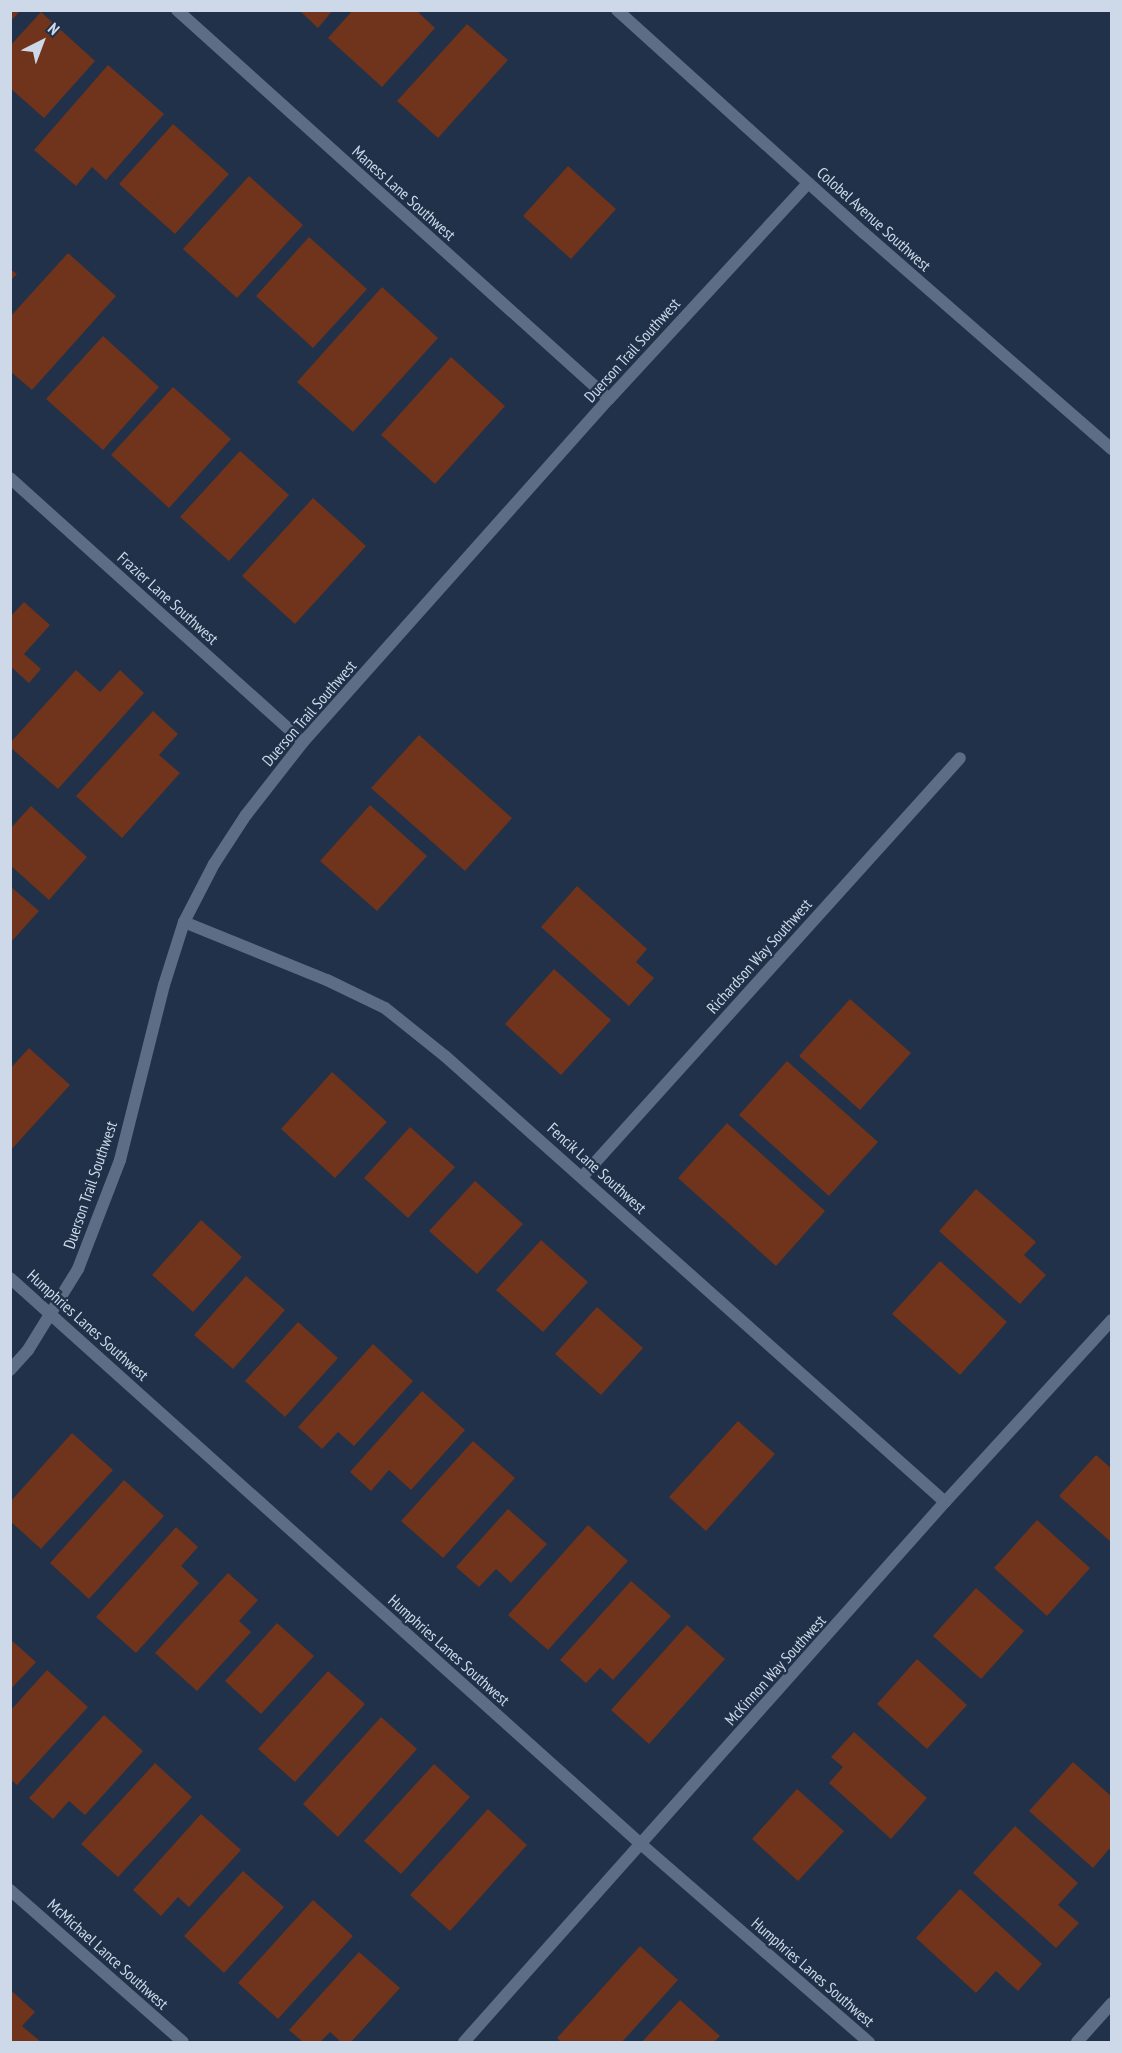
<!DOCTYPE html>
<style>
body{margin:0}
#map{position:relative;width:1122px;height:2053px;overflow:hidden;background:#203149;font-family:"PT Sans Narrow",sans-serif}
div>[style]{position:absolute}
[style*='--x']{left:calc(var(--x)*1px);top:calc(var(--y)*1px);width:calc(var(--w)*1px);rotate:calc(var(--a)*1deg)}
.building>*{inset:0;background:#6f341b}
.street>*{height:12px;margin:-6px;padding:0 6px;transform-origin:6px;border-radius:6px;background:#5d6d85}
span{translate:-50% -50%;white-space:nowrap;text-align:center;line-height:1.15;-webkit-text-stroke:4.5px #203149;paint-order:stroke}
.street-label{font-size:16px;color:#cdd8e8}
.frame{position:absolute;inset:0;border:12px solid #cdd8e8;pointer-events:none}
.north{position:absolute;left:12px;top:12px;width:60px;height:60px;-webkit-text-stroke:4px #203149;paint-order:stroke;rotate:42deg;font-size:16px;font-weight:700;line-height:24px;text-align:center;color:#cdd8e8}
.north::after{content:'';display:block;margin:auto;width:21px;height:27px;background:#cdd8e8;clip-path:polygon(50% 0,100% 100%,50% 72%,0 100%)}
</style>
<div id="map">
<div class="building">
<i style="clip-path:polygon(10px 10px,21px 10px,10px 22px)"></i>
<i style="clip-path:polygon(299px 10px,333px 10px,318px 28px)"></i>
<i style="clip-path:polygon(353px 10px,416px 10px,435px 28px,382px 87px,328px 38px)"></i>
<i style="clip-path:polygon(41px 12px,95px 61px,44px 118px,10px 88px,10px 46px)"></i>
<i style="clip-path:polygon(467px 24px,508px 60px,438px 138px,397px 101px)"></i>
<i style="clip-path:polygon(108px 65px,164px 114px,106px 180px,92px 167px,76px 186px,34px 150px)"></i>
<i style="clip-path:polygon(173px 124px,229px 174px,175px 234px,119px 184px)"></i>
<i style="clip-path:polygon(568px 166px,616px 209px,571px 259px,523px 216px)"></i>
<i style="clip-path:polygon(249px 176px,303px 225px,237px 298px,183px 249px)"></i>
<i style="clip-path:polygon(309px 237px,367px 289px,313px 348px,256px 296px)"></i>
<i style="clip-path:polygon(68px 253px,116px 296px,32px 390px,10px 371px,10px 317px)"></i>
<i style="clip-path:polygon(10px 269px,17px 274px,10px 281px)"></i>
<i style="clip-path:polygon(382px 287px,438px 338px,353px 432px,297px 382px)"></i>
<i style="clip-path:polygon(103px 336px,159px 387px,103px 450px,46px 399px)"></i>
<i style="clip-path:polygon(451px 357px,505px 406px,435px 484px,381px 435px)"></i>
<i style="clip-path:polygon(173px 387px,231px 439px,169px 508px,111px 455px)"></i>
<i style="clip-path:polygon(240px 451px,289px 495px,229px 561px,180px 517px)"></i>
<i style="clip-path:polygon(313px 498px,366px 546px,295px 624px,242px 576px)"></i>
<i style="clip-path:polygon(24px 602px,50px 625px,24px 654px,41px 669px,29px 683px,10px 666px,10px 617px)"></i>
<i style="clip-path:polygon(76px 670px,100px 692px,120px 670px,144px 693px,58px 789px,10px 747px,10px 743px)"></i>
<i style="clip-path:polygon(153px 711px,178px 734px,159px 755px,180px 773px,122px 838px,76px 796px)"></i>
<i style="clip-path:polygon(419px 735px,512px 818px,465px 871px,371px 788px)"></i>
<i style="clip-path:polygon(370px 805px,427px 856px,377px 911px,320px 861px)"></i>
<i style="clip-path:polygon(31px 806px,87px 857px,49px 900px,10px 865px,10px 829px)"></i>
<i style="clip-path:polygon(10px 886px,39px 911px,10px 943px)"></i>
<i style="clip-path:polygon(577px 886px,647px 949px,636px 962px,654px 978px,629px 1006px,541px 927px)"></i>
<i style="clip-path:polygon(554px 969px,611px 1020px,561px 1075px,505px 1024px)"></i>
<i style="clip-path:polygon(850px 999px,911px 1053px,860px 1110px,799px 1056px)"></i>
<i style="clip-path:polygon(29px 1048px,70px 1085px,10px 1151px,10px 1069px)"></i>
<i style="clip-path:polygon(787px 1061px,878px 1142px,829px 1196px,739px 1115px)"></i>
<i style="clip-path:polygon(332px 1072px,387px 1122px,335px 1178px,281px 1129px)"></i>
<i style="clip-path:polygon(727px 1123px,825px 1211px,776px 1266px,678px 1178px)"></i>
<i style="clip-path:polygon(410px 1127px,455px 1167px,408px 1218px,364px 1178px)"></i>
<i style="clip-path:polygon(475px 1181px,523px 1224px,477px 1274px,429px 1231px)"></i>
<i style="clip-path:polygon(976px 1189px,1036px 1242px,1024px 1255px,1046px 1275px,1020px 1304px,939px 1231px)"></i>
<i style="clip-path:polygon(201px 1220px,242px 1257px,193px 1312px,152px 1275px)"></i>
<i style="clip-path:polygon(541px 1240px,588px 1282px,543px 1332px,496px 1290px)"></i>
<i style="clip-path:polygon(940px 1261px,1007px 1322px,960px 1375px,892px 1314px)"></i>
<i style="clip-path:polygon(246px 1276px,285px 1310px,233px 1369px,194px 1335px)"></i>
<i style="clip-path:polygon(597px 1307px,643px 1348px,601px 1395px,555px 1354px)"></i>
<i style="clip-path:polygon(298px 1322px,338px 1358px,285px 1417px,245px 1381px)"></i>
<i style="clip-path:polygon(373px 1344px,413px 1381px,354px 1446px,338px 1432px,322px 1449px,298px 1427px)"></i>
<i style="clip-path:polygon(422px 1391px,465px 1430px,411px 1490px,389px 1470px,371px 1491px,350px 1472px)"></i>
<i style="clip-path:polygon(738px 1421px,775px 1454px,706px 1531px,669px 1497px)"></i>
<i style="clip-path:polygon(72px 1433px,113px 1470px,41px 1549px,10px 1521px,10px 1502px)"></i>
<i style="clip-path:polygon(473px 1441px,515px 1478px,443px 1558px,401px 1521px)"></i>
<i style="clip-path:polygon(1096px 1455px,1112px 1469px,1112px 1543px,1059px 1496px)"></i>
<i style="clip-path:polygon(124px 1480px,164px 1516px,89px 1599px,50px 1563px)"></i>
<i style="clip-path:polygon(508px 1509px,547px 1544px,511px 1583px,496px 1569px,479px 1587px,456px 1567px)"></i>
<i style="clip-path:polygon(1037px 1520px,1090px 1568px,1047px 1616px,994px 1568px)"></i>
<i style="clip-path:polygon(588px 1525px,628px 1561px,548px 1650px,508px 1615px)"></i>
<i style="clip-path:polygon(176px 1527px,198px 1547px,181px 1566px,199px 1583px,136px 1653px,96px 1617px)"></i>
<i style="clip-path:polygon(228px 1573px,258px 1600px,239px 1621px,251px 1632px,197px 1691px,155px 1653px)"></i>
<i style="clip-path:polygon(631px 1581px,671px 1616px,613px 1680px,600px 1668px,586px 1683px,560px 1660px)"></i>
<i style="clip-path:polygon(976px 1588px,1024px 1631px,981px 1679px,933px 1636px)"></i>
<i style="clip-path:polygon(277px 1623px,314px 1656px,261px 1714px,225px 1681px)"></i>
<i style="clip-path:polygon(687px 1625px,725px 1659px,649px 1744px,611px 1710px)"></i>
<i style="clip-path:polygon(10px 1639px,36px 1662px,10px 1690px)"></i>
<i style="clip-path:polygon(917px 1659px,967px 1705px,927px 1749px,877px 1704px)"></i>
<i style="clip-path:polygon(47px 1670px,88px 1707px,17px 1785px,10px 1779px,10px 1711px)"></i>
<i style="clip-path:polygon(328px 1671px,365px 1704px,295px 1782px,258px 1749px)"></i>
<i style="clip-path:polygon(104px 1715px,143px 1751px,85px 1815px,69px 1801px,53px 1819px,29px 1798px)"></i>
<i style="clip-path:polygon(381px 1717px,417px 1749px,338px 1837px,303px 1804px)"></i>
<i style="clip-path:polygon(854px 1732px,927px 1798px,891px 1839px,829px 1783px,843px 1767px,831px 1757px)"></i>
<i style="clip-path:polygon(1073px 1762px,1112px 1797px,1112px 1851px,1109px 1849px,1093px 1868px,1029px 1811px)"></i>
<i style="clip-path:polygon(155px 1763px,192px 1797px,118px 1877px,81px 1844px)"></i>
<i style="clip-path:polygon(434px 1764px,470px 1797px,401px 1874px,364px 1841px)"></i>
<i style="clip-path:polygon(797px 1789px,844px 1831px,798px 1881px,752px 1839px)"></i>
<i style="clip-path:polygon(488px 1809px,527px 1845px,450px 1931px,410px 1895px)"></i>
<i style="clip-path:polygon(201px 1814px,241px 1850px,189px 1907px,178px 1897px,161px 1916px,133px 1890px)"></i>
<i style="clip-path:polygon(1015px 1826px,1078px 1883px,1058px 1905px,1079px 1923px,1056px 1948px,973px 1873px)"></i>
<i style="clip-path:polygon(243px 1871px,284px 1907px,224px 1973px,184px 1936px)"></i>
<i style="clip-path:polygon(960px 1889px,1042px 1964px,1018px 1991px,996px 1971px,976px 1993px,916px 1938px)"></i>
<i style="clip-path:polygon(313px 1900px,353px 1936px,278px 2019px,238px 1983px)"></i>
<i style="clip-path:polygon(640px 1946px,678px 1980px,622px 2042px,561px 2042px,557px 2038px)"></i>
<i style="clip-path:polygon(359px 1952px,400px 1988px,351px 2042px,341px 2042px,330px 2032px,320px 2042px,303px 2042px,289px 2030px)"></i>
<i style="clip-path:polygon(13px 1992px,35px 2012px,22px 2026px,41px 2042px,10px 2042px,10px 1995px)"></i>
<i style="clip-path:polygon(680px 2000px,720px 2036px,714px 2042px,642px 2042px)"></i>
</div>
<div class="street">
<i style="--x:177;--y:10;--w:581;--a:42"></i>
<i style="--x:617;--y:10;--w:333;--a:42.1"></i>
<i style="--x:864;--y:233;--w:329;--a:41.1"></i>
<i style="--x:10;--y:478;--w:394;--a:42"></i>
<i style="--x:184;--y:922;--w:154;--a:22.1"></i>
<i style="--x:327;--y:980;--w:64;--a:25.8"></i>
<i style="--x:385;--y:1008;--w:77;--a:38.7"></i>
<i style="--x:445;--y:1056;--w:670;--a:41.73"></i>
<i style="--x:582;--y:1177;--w:564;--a:-47.94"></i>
<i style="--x:10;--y:1278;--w:849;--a:41.9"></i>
<i style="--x:642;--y:1845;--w:301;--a:41"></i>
<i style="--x:10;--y:1370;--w:27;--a:-48"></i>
<i style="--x:28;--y:1350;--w:95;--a:-58.3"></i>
<i style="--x:78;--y:1269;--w:117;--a:-68.9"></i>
<i style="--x:120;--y:1160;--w:180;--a:-75.9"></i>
<i style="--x:164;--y:985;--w:66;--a:-72.4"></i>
<i style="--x:184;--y:922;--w:65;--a:-62.7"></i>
<i style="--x:214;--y:864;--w:59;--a:-56.9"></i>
<i style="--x:246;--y:815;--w:93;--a:-52"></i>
<i style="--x:303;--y:742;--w:460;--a:-48.3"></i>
<i style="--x:609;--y:399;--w:294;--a:-47.3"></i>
<i style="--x:10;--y:1890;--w:230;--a:41.3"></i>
<i style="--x:464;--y:2042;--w:723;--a:-48.31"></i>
<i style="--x:945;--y:1502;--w:247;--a:-47.5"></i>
<i style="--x:1077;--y:2042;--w:52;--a:-48.1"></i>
</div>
<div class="street-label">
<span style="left:404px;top:193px;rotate:42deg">Maness Lane Southwest</span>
<span style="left:874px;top:219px;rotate:42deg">Colobel Avenue Southwest</span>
<span style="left:632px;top:350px;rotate:-48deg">Duerson Trail Southwest</span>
<span style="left:168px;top:598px;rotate:42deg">Frazier Lane Southwest</span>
<span style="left:309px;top:713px;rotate:-49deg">Duerson Trail Southwest</span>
<span style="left:759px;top:956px;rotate:-48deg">Richardson Way Southwest</span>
<span style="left:597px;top:1168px;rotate:42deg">Fencik Lane Southwest</span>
<span style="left:90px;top:1185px;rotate:-71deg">Duerson Trail Southwest</span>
<span style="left:88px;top:1325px;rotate:42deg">Humphries Lanes Southwest</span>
<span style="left:449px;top:1650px;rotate:42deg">Humphries Lanes Southwest</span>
<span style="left:775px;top:1670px;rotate:-48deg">McKinnon Way Southwest</span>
<span style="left:108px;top:1954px;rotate:42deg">McMichael Lance Southwest</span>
<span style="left:813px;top:1972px;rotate:41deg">Humphries Lanes Southwest</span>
</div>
<div class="frame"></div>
<div class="north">N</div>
</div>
